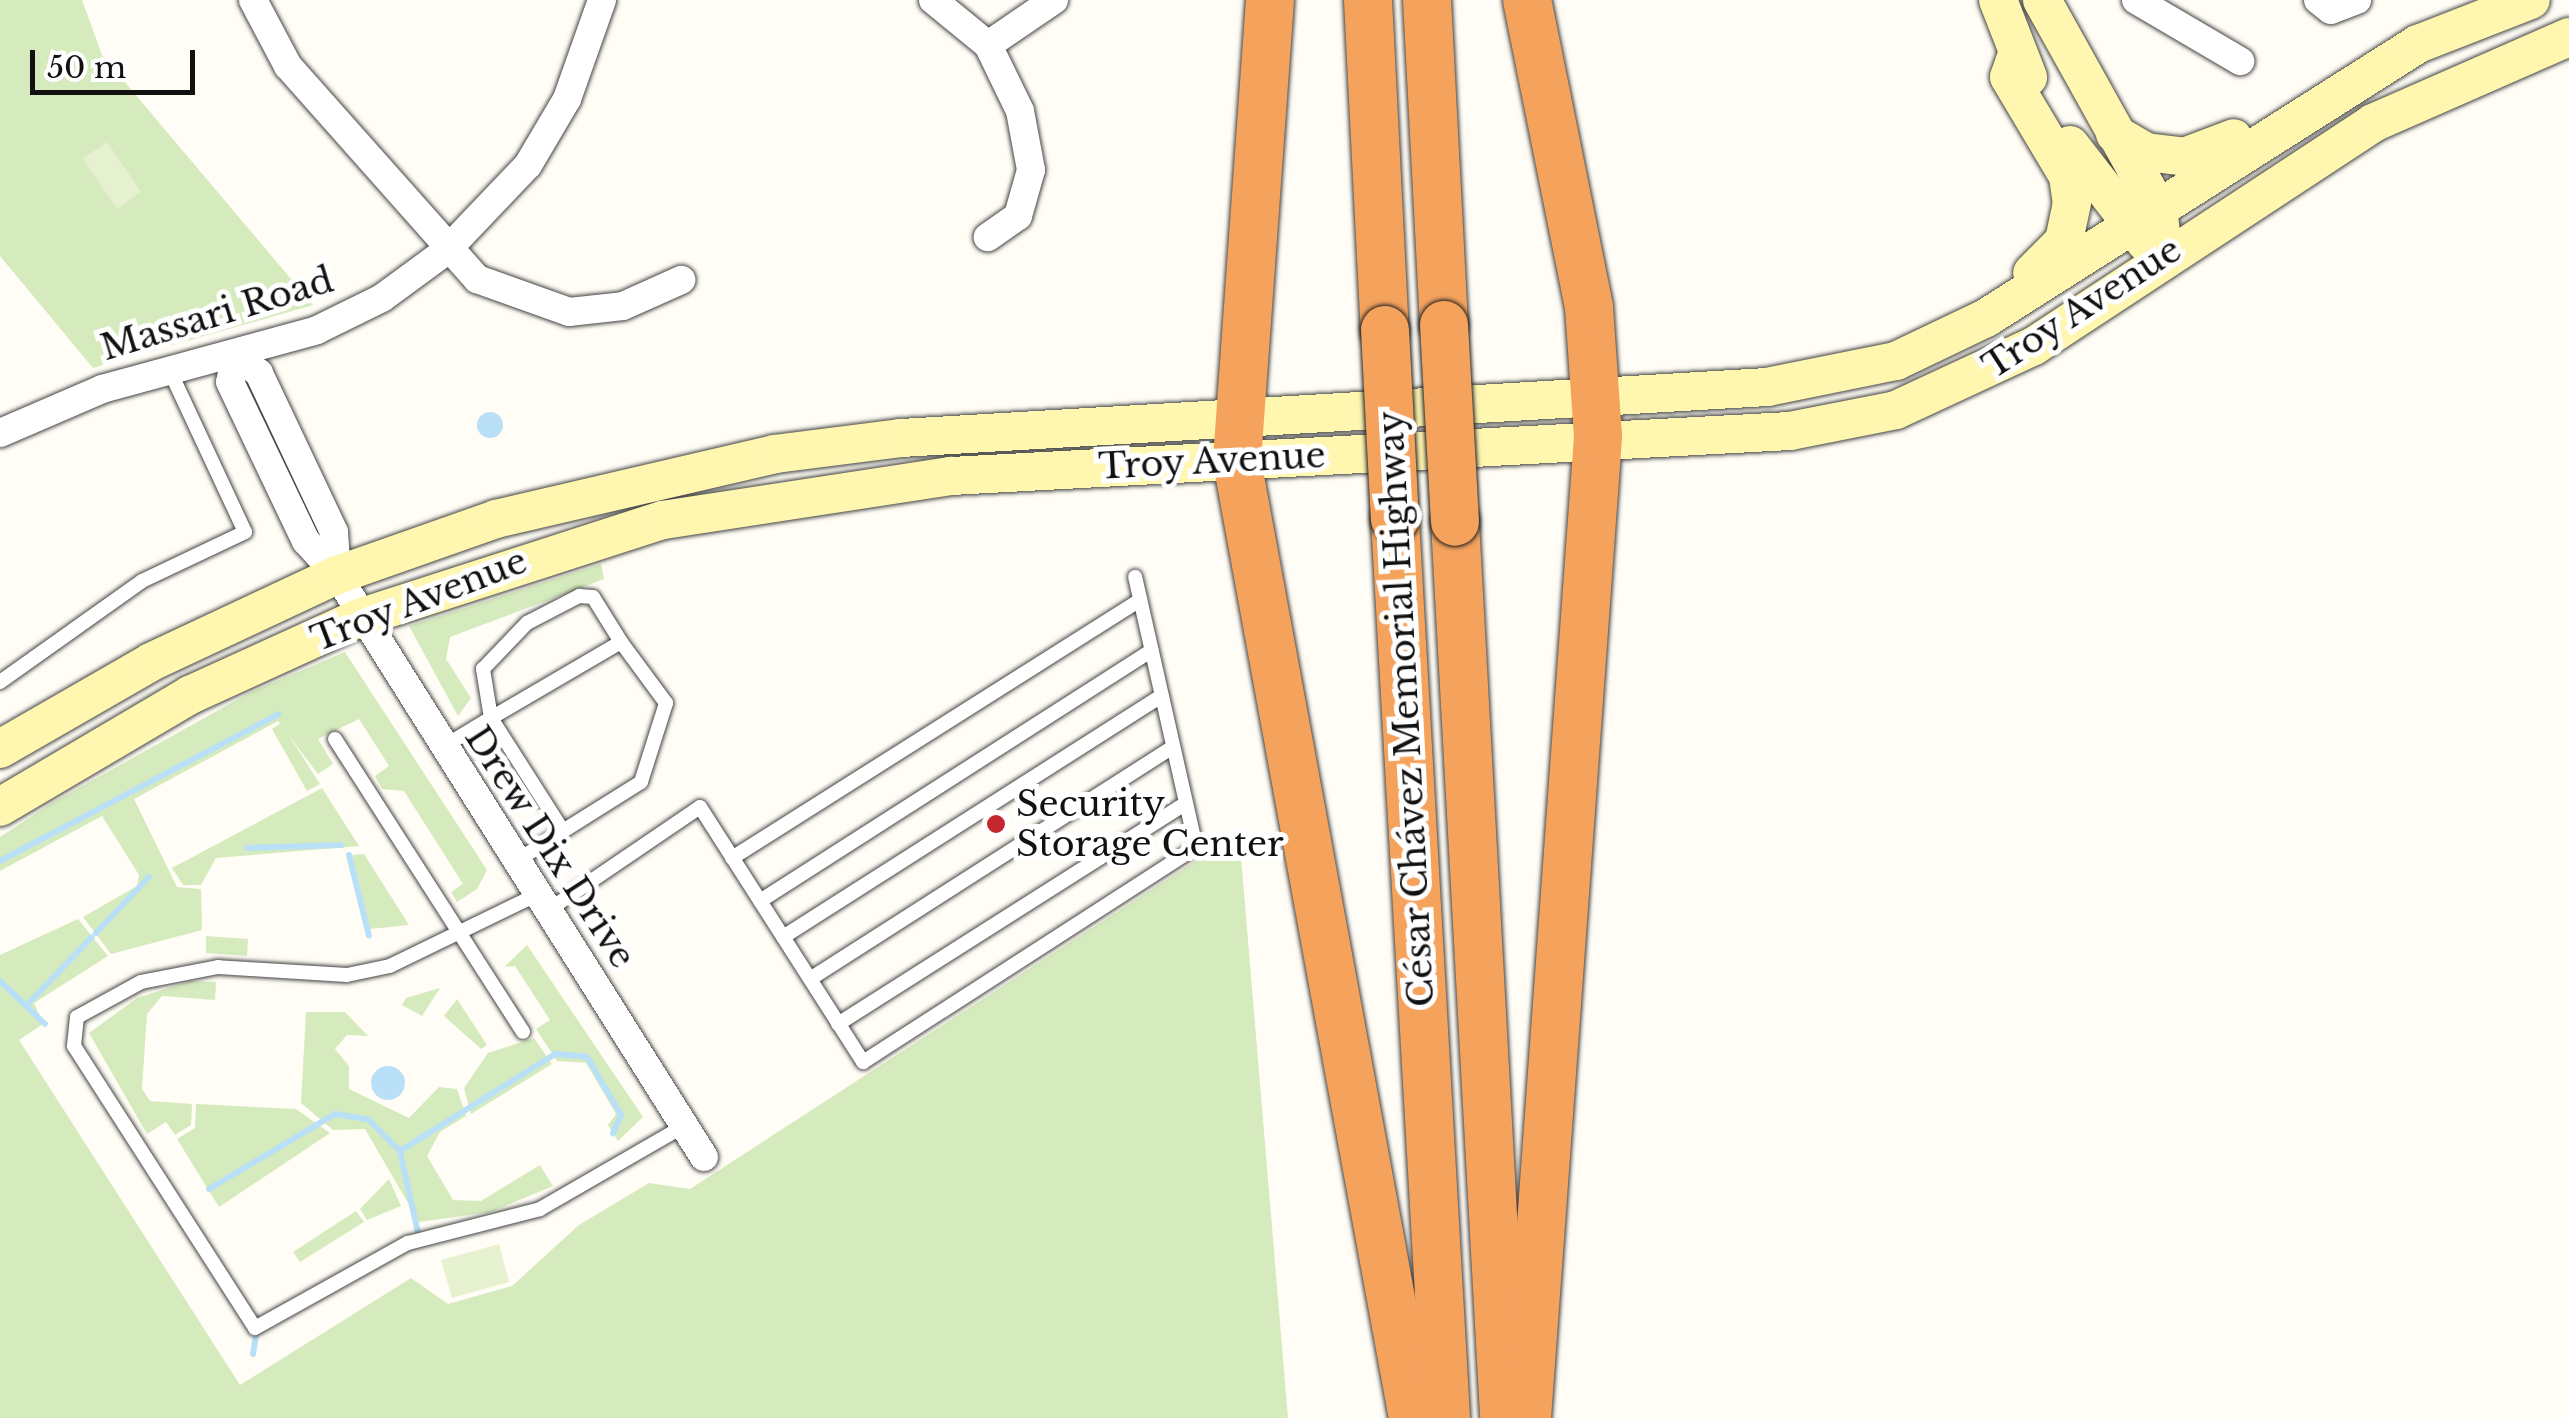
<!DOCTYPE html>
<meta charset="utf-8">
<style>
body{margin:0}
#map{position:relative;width:2569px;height:1418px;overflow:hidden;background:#fffdf5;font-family:"Libre Baskerville",serif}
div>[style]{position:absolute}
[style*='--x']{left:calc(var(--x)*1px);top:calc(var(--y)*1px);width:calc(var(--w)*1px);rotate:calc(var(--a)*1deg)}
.green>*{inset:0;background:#d5ebbd}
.pitch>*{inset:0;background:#e6f2cf}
.water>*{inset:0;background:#b9e0f7}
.round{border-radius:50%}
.stream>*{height:6px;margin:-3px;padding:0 3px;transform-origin:3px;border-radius:3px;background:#b9e0f7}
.roads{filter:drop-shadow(0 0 2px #444) drop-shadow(0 0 2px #444)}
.lane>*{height:14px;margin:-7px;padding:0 7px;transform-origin:7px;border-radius:7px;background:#fff}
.street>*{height:28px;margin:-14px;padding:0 14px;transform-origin:14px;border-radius:14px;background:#fff}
.secondary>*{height:38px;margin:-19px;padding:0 19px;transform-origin:19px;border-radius:19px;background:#fff6b0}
.highway>*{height:48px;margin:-24px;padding:0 24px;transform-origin:24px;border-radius:24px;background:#f5a25d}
.bridges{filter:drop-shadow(0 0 2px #222) drop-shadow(0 0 2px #222)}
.highway-bridge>*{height:48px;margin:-24px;padding:0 24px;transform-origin:24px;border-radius:24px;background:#f5a25d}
.dots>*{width:28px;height:28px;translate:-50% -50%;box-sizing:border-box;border:5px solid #fff;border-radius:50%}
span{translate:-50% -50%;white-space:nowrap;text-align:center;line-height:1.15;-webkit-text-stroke:10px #fff;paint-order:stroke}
.street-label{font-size:35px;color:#111}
.poi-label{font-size:35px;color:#111}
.left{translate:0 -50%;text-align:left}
.scale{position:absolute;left:30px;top:50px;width:165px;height:45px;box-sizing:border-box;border:5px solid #111;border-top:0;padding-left:12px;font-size:30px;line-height:35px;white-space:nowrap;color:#111;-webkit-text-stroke:8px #fff;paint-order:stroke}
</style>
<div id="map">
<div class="green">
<i style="clip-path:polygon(0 0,82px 0,102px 55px,313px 305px,93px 368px,0 256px)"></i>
<i style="clip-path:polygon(601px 564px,604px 579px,450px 637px,446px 659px,471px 698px,458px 716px,409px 626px)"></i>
<i style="clip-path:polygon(345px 652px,487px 870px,477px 889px,457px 902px,451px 892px,463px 884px,404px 791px,382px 789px,375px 776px,389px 766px,359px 719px,318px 739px,333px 764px,318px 774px,278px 721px,134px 799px,177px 887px,201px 889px,202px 930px,111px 954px,83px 917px,137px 886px,139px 875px,102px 816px,0 871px,0 837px,52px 803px,249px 693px)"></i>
<i style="clip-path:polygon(281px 723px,320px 784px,307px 791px,272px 729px)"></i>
<i style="clip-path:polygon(322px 788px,359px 846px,216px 858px,201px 885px,183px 885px,172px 868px)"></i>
<i style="clip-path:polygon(1239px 833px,1288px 1418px,0 1418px,0 955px,78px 919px,108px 956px,34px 1003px,43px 1024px,19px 1040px,240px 1385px,411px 1278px,448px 1304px,512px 1286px,579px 1225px,649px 1183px,690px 1189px)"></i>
<i style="clip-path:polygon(364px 854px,409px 925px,370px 929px,352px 855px)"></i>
<i style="clip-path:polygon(206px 936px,248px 939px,247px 956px,206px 953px)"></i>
<i style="clip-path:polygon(527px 945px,643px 1117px,618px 1141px,608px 1125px,616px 1114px,586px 1063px,557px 1061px,536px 1029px,550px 1020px,515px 966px,504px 967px)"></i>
<i style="clip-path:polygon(190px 981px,216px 982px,215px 1000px,162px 996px,147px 1014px,142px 1089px,150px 1101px,192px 1104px,191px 1125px,175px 1135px,166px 1122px,147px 1134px,89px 1033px,137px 998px)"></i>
<i style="clip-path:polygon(440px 988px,422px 1016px,402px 1005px,406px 998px)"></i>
<i style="clip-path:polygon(457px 999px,487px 1045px,481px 1049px,444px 1016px)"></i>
<i style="clip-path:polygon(306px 1012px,345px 1012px,368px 1036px,347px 1035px,335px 1049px,349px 1066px,349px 1089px,409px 1118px,439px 1087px,457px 1089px,466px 1116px,440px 1132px,427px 1156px,453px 1200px,481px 1201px,540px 1165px,553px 1186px,491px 1212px,419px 1222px,365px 1129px,333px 1130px,301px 1103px)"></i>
<i style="clip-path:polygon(534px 1038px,552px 1064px,471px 1114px,464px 1088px,488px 1053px)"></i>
<i style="clip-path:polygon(196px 1104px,296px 1109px,330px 1133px,219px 1207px,177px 1139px,195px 1128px)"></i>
<i style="clip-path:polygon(389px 1179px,401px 1206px,367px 1220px,360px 1209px)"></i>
<i style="clip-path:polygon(356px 1211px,364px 1222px,300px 1262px,293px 1252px)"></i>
</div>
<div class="pitch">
<i style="clip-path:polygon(107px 142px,141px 192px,117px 209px,83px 159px)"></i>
<i style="clip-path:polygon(499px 1244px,509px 1282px,452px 1298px,441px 1260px)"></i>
</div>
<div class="water">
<i class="round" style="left:477px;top:412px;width:26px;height:26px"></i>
<i class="round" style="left:371px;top:1066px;width:34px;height:34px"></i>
</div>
<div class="stream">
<i style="--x:247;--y:848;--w:94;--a:-1.8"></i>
<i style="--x:349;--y:855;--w:83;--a:76.1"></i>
<i style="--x:0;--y:861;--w:315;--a:-27.8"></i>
<i style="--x:96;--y:933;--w:77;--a:-46.6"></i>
<i style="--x:0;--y:981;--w:62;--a:43.7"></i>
<i style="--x:26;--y:1006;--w:95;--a:-46.3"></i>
<i style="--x:209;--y:1189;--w:147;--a:-30.8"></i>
<i style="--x:335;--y:1114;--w:33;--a:9"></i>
<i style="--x:368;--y:1119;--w:45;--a:45"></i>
<i style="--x:419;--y:1237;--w:88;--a:-102.5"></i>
<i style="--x:400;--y:1151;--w:183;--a:-32"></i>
<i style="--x:555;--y:1054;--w:32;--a:5"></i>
<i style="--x:587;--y:1057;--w:67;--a:59.6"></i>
<i style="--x:621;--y:1115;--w:20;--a:114"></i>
<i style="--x:253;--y:1354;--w:20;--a:-81"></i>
</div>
<div class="roads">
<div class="lane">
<i style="--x:0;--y:682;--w:174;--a:-35.4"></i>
<i style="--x:142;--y:581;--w:114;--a:-25.4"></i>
<i style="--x:245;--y:532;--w:178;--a:-115"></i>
<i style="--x:335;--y:739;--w:348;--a:57.3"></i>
<i style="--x:443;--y:747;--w:56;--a:-31.1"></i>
<i style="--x:491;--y:718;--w:134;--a:57.5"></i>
<i style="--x:563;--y:831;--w:57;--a:147.1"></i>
<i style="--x:563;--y:831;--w:92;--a:-32.1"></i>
<i style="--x:641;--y:782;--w:83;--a:-72.4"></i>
<i style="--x:666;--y:703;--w:76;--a:-126.4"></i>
<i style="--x:621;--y:642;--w:151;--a:149.7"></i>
<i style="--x:491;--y:718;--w:50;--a:-99.3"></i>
<i style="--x:483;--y:669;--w:64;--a:-46.3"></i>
<i style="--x:527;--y:623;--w:59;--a:-27.4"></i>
<i style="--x:579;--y:596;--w:14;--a:4"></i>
<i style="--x:593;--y:597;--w:53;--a:58.1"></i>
<i style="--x:732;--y:858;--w:483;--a:-32.3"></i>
<i style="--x:536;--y:895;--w:162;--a:154.1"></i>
<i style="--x:390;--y:966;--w:44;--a:168.2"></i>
<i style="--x:347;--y:975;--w:129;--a:-176.5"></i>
<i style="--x:218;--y:967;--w:78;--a:169"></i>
<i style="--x:141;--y:982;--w:73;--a:151.3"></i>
<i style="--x:77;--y:1017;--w:29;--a:96"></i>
<i style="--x:74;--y:1046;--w:335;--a:57.3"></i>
<i style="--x:255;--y:1328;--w:175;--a:-29.1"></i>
<i style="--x:408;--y:1243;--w:136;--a:-14.4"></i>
<i style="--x:540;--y:1209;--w:166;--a:-30"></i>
<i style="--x:760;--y:901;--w:465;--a:-32.6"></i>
<i style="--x:547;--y:911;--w:185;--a:-34.2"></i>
<i style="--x:700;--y:807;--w:303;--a:57.4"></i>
<i style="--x:863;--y:1062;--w:396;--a:-32.8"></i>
<i style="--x:1196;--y:847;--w:277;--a:-102.7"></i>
<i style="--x:783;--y:937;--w:449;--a:-32.5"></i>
<i style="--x:810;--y:979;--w:431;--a:-32.6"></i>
<i style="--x:838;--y:1024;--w:412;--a:-32.4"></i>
</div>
<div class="street">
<i style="--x:253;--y:0;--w:75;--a:62.1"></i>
<i style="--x:288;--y:66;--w:285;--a:48.4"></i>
<i style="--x:477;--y:279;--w:98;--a:19.7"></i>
<i style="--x:569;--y:312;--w:54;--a:-6.3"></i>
<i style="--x:623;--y:306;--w:64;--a:-24.1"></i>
<i style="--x:933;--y:0;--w:71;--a:39.3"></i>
<i style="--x:988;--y:45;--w:73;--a:64.1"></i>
<i style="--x:1020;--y:111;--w:60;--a:79.4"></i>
<i style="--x:1031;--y:170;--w:48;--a:105.8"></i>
<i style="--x:1018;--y:216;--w:37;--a:145"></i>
<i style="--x:2136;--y:0;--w:121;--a:30.4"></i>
<i style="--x:2318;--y:0;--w:16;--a:38"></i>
<i style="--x:2331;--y:10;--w:28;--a:-21"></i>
<i style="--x:988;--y:45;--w:80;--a:-34.3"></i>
<i style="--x:0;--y:433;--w:111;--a:-23.3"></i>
<i style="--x:102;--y:389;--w:223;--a:-15.3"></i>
<i style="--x:317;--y:330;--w:72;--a:-26.2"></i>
<i style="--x:382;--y:298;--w:79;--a:-36.3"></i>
<i style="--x:446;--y:251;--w:119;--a:-46.4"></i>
<i style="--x:528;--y:165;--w:77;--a:-59.4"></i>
<i style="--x:567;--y:99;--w:105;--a:-70.5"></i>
<i style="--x:337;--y:575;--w:43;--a:-94"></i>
<i style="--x:334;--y:532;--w:176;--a:-115.3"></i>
<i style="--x:259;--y:373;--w:30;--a:-143"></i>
<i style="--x:235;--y:355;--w:27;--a:100"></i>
<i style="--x:230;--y:382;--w:176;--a:64.5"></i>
<i style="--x:306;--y:541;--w:46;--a:47.6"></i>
<i style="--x:337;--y:575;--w:688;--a:57.77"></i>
</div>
<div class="secondary">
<i style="--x:1998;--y:0;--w:83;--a:68.7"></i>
<i style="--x:2042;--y:0;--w:238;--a:60.9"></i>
<i style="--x:2158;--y:208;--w:26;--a:83"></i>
<i style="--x:2016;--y:57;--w:21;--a:109"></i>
<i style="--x:2009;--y:77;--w:115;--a:59.2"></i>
<i style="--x:2068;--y:176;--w:27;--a:82"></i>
<i style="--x:2072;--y:203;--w:39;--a:102"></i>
<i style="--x:2064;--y:241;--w:45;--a:135"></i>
<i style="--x:2115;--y:134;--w:36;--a:30"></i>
<i style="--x:2146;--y:152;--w:38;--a:7"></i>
<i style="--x:2184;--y:157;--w:53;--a:-20.8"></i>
<i style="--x:2070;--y:145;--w:124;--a:52.2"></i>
<i style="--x:0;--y:749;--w:174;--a:-29.9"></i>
<i style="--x:151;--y:662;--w:205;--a:-25.1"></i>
<i style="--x:337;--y:575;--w:169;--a:-19.4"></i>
<i style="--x:496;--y:519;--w:286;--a:-13.1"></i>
<i style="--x:775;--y:454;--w:127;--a:-7.2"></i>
<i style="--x:901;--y:438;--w:868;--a:-3.37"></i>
<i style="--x:1767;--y:387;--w:132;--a:-11.4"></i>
<i style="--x:1896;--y:361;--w:100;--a:-25.5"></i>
<i style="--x:1986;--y:318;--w:512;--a:-32.39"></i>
<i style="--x:2418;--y:44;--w:121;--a:-21.3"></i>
<i style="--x:0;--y:807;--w:221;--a:-30.5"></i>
<i style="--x:190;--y:695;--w:186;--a:-24.5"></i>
<i style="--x:359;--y:618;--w:319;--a:-17.9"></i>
<i style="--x:663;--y:520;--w:291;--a:-8.7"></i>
<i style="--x:951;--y:476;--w:840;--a:-3.07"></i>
<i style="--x:1790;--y:431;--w:108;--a:-11.2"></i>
<i style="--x:1896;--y:410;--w:152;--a:-24.9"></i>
<i style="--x:2034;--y:346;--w:406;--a:-33.3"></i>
<i style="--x:2373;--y:123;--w:214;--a:-23.7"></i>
</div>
<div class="highway">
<i style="--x:1270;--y:0;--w:462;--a:94.1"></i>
<i style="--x:1237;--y:461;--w:973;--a:79.58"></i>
<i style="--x:1368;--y:0;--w:330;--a:87.1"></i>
<i style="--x:1427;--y:0;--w:325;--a:87"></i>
<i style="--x:1395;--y:519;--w:900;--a:86.75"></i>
<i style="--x:1455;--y:522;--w:894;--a:86.86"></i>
<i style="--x:1527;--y:1418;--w:985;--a:-85.86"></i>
<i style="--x:1598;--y:436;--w:129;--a:-94"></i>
<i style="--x:1589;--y:307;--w:313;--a:-101.4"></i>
</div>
</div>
<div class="bridges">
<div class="highway-bridge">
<i style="--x:1444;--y:325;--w:197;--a:86.8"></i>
<i style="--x:1385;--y:330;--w:189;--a:87"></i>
</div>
</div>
<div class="dots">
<i style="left:996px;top:824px;background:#c4262e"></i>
</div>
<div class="street-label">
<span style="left:2082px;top:308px;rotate:-33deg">Troy Avenue</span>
<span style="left:217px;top:314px;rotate:-17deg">Massari Road</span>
<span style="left:1212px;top:461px;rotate:-3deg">Troy Avenue</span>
<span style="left:419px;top:600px;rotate:-21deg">Troy Avenue</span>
<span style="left:1406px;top:709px;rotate:-93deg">César Chávez Memorial Highway</span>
<span style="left:550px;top:847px;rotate:57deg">Drew Dix Drive</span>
</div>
<div class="poi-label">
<span class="left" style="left:1016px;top:824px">Security<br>Storage Center</span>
</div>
<div class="scale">50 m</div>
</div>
